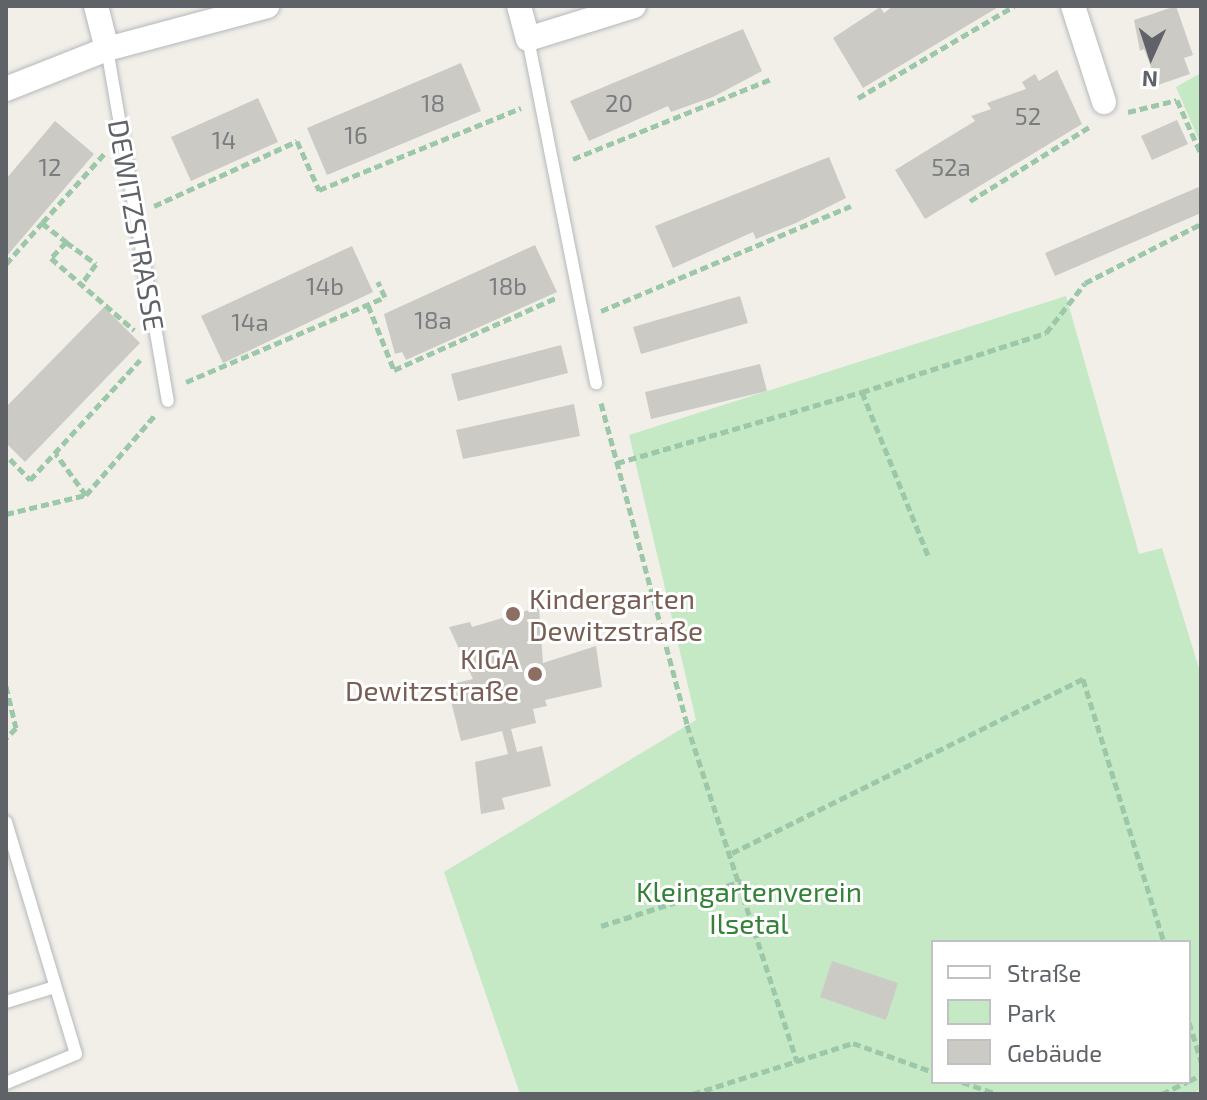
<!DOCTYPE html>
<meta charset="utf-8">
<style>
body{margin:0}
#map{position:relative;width:1207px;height:1100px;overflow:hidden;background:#f1efe8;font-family:"Exo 2",sans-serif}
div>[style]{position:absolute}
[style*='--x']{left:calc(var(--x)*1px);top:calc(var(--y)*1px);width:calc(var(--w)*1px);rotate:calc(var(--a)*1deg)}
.green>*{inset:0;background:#c5e8c5}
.building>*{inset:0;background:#cccac5}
.path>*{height:5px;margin-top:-2.5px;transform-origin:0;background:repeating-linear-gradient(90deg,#9cc7a9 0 8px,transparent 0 12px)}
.roads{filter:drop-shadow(0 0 2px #b5b8bc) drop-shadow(0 0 2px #b5b8bc)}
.lane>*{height:12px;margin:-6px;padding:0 6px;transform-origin:6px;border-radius:6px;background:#fff}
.street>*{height:24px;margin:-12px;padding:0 12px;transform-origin:12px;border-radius:12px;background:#fff}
.dots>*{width:22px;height:22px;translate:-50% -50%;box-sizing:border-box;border:4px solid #fff;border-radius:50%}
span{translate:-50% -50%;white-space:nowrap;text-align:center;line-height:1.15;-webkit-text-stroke:6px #fff;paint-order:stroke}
.number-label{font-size:24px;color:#7a7d7f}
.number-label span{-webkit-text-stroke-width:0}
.street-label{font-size:28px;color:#5f6368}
.education-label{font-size:28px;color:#785e54}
.left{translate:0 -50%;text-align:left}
.right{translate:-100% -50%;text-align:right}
.park-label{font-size:28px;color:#348238}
.frame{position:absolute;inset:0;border:8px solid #5f6368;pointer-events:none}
.legend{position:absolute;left:931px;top:940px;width:260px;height:144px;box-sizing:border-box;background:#fff;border:2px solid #bfc1c3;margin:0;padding:10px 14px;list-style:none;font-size:24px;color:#5f6368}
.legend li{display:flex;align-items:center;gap:16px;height:40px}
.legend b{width:40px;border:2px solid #bfc1c3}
.north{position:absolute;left:1111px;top:16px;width:80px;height:80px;-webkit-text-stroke:6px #fff;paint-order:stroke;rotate:183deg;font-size:22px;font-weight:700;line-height:32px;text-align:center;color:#5f6368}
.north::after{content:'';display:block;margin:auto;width:28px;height:36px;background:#5f6368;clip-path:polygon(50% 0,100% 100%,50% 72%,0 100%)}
</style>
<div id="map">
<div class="green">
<i style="clip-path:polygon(1201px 73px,1201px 145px,1176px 87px)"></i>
<i style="clip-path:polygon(evenodd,1066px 296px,1139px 554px,1162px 548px,1201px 675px,1201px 1089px,1192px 1094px,520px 1094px,444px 872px,696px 720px,629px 435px,1066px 296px,933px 942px,1189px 942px,1189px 1082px,933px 1082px,933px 942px)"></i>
</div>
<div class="building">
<i style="clip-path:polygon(1000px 6px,863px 88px,833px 38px,880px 7px,884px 13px,893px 6px)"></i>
<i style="clip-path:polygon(1176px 6px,1193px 55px,1184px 58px,1190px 74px,1158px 85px,1144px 49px,1140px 51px,1134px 20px)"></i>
<i style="clip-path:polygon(743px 29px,762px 71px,713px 97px,671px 112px,668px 106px,589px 141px,570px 101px)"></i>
<i style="clip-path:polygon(461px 63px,481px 111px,327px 175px,307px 128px)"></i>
<i style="clip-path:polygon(1057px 70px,1082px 124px,925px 219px,895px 170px,975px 121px,971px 116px,991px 109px,987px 103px,1026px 89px,1022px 82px,1035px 74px,1039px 81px)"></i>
<i style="clip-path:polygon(258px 98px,278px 142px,191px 181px,171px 137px)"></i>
<i style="clip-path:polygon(1177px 120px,1188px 144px,1152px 160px,1141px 136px)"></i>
<i style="clip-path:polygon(55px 121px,94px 154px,6px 257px,6px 179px)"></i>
<i style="clip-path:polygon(829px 157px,846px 198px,796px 223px,756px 239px,753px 232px,673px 268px,655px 226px)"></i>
<i style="clip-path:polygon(1201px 186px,1201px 213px,1055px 276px,1045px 253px)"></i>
<i style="clip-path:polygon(535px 245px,557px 292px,406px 360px,402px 352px,395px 354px,384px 314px)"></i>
<i style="clip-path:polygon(352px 246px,373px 292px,223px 363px,201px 316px)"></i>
<i style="clip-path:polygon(740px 296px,748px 323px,641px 354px,633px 327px)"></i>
<i style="clip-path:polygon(104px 307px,140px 343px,25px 462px,6px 443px,6px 407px)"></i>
<i style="clip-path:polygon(561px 345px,568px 373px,458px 401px,451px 374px)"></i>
<i style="clip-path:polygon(760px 364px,767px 391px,651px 419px,645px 392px)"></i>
<i style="clip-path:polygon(574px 404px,580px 436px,463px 459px,456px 430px)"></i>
<i style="clip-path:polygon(539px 607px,543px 663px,596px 646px,602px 687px,545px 700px,547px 706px,533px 709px,536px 723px,511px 729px,517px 752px,542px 746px,551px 786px,502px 798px,505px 809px,481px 814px,475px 762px,508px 754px,502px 731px,461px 741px,447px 685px,473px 679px,449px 627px,470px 622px,472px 627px)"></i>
<i style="clip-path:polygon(832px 961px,898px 983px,886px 1020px,820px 997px)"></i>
</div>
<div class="path">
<i style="--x:858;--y:98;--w:181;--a:-30.5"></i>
<i style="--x:1128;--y:112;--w:50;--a:-13.8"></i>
<i style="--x:1177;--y:100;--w:59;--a:66"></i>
<i style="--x:104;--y:154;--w:93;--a:131.9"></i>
<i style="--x:42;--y:223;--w:31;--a:38"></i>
<i style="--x:66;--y:242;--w:22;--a:133"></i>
<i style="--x:51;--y:258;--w:110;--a:40.9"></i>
<i style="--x:573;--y:159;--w:214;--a:-22"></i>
<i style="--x:970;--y:201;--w:142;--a:-31.8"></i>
<i style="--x:154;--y:206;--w:157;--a:-24.4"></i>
<i style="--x:297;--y:141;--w:54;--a:65.8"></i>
<i style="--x:319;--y:190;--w:218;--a:-22.1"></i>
<i style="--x:66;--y:242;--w:37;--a:36"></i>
<i style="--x:96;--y:264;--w:24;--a:126"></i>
<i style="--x:6;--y:264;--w:55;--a:-48.7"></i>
<i style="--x:368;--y:305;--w:70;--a:68.2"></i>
<i style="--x:394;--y:370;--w:180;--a:-24"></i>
<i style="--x:601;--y:311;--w:271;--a:-22.8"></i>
<i style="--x:186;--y:382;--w:216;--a:-23.1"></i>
<i style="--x:385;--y:297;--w:17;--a:-115"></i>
<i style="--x:862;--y:392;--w:193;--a:-17.8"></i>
<i style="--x:1046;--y:333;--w:63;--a:-52"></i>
<i style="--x:1085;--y:283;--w:130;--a:-27"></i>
<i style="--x:601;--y:403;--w:333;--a:75"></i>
<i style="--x:687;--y:725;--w:354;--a:71.9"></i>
<i style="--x:797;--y:1061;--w:59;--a:-17.8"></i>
<i style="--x:853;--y:1043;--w:85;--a:19.9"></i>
<i style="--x:10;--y:459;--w:29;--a:46"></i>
<i style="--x:30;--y:480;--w:163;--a:-47.5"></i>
<i style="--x:617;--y:463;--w:255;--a:-16.2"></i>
<i style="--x:862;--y:392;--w:179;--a:68"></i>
<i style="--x:86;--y:495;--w:107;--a:-49.2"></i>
<i style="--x:6;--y:514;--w:82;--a:-13.4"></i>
<i style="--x:86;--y:495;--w:51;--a:-126.2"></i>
<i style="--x:6;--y:686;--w:43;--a:76.6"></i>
<i style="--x:16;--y:728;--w:14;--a:135"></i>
<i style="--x:732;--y:853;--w:392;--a:-26.4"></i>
<i style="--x:1083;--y:679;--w:275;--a:72.9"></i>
<i style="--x:601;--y:926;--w:148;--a:-17.7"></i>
<i style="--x:1189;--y:1022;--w:41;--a:72.9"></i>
<i style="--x:1189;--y:1081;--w:13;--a:-27"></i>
<i style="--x:962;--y:1082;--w:36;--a:19"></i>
<i style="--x:693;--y:1094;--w:109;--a:-17.6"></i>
<i style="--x:1162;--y:1094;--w:28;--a:-26"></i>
</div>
<div class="roads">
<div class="lane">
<i style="--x:528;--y:39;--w:351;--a:78.8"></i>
<i style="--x:107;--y:49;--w:357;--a:80.2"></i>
<i style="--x:6;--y:822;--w:242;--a:73.2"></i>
<i style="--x:76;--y:1054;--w:76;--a:157.5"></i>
<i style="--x:6;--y:1002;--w:51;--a:-17"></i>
</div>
<div class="street">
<i style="--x:96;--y:6;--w:44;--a:75.7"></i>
<i style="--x:519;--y:6;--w:34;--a:75"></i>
<i style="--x:528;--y:39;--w:111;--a:-17.3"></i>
<i style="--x:1073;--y:6;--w:101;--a:72.1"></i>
<i style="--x:6;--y:89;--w:109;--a:-21.6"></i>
<i style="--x:107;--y:49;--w:166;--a:-15"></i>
</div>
</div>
<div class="dots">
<i style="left:513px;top:614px;background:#8d6e63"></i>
<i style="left:535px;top:674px;background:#8d6e63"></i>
</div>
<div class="number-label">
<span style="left:433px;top:103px">18</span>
<span style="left:619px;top:103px">20</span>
<span style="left:1028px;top:116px">52</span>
<span style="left:356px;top:135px">16</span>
<span style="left:224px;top:140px">14</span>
<span style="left:50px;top:167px">12</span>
<span style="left:951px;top:167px">52a</span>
<span style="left:325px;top:286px">14b</span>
<span style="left:508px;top:286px">18b</span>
<span style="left:433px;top:320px">18a</span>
<span style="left:250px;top:322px">14a</span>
</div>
<div class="street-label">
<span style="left:137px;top:225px;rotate:80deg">DEWITZSTRASSE</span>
</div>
<div class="education-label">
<span class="left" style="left:529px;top:614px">Kindergarten<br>Dewitzstraße</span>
<span class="right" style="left:519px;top:674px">KIGA<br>Dewitzstraße</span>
</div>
<div class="park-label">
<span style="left:749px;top:907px">Kleingartenverein<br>Ilsetal</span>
</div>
<div class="frame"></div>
<ul class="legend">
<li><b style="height:10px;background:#fff"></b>Straße</li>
<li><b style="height:22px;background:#c5e8c5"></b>Park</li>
<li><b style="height:22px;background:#cccac5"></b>Gebäude</li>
</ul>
<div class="north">N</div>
</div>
